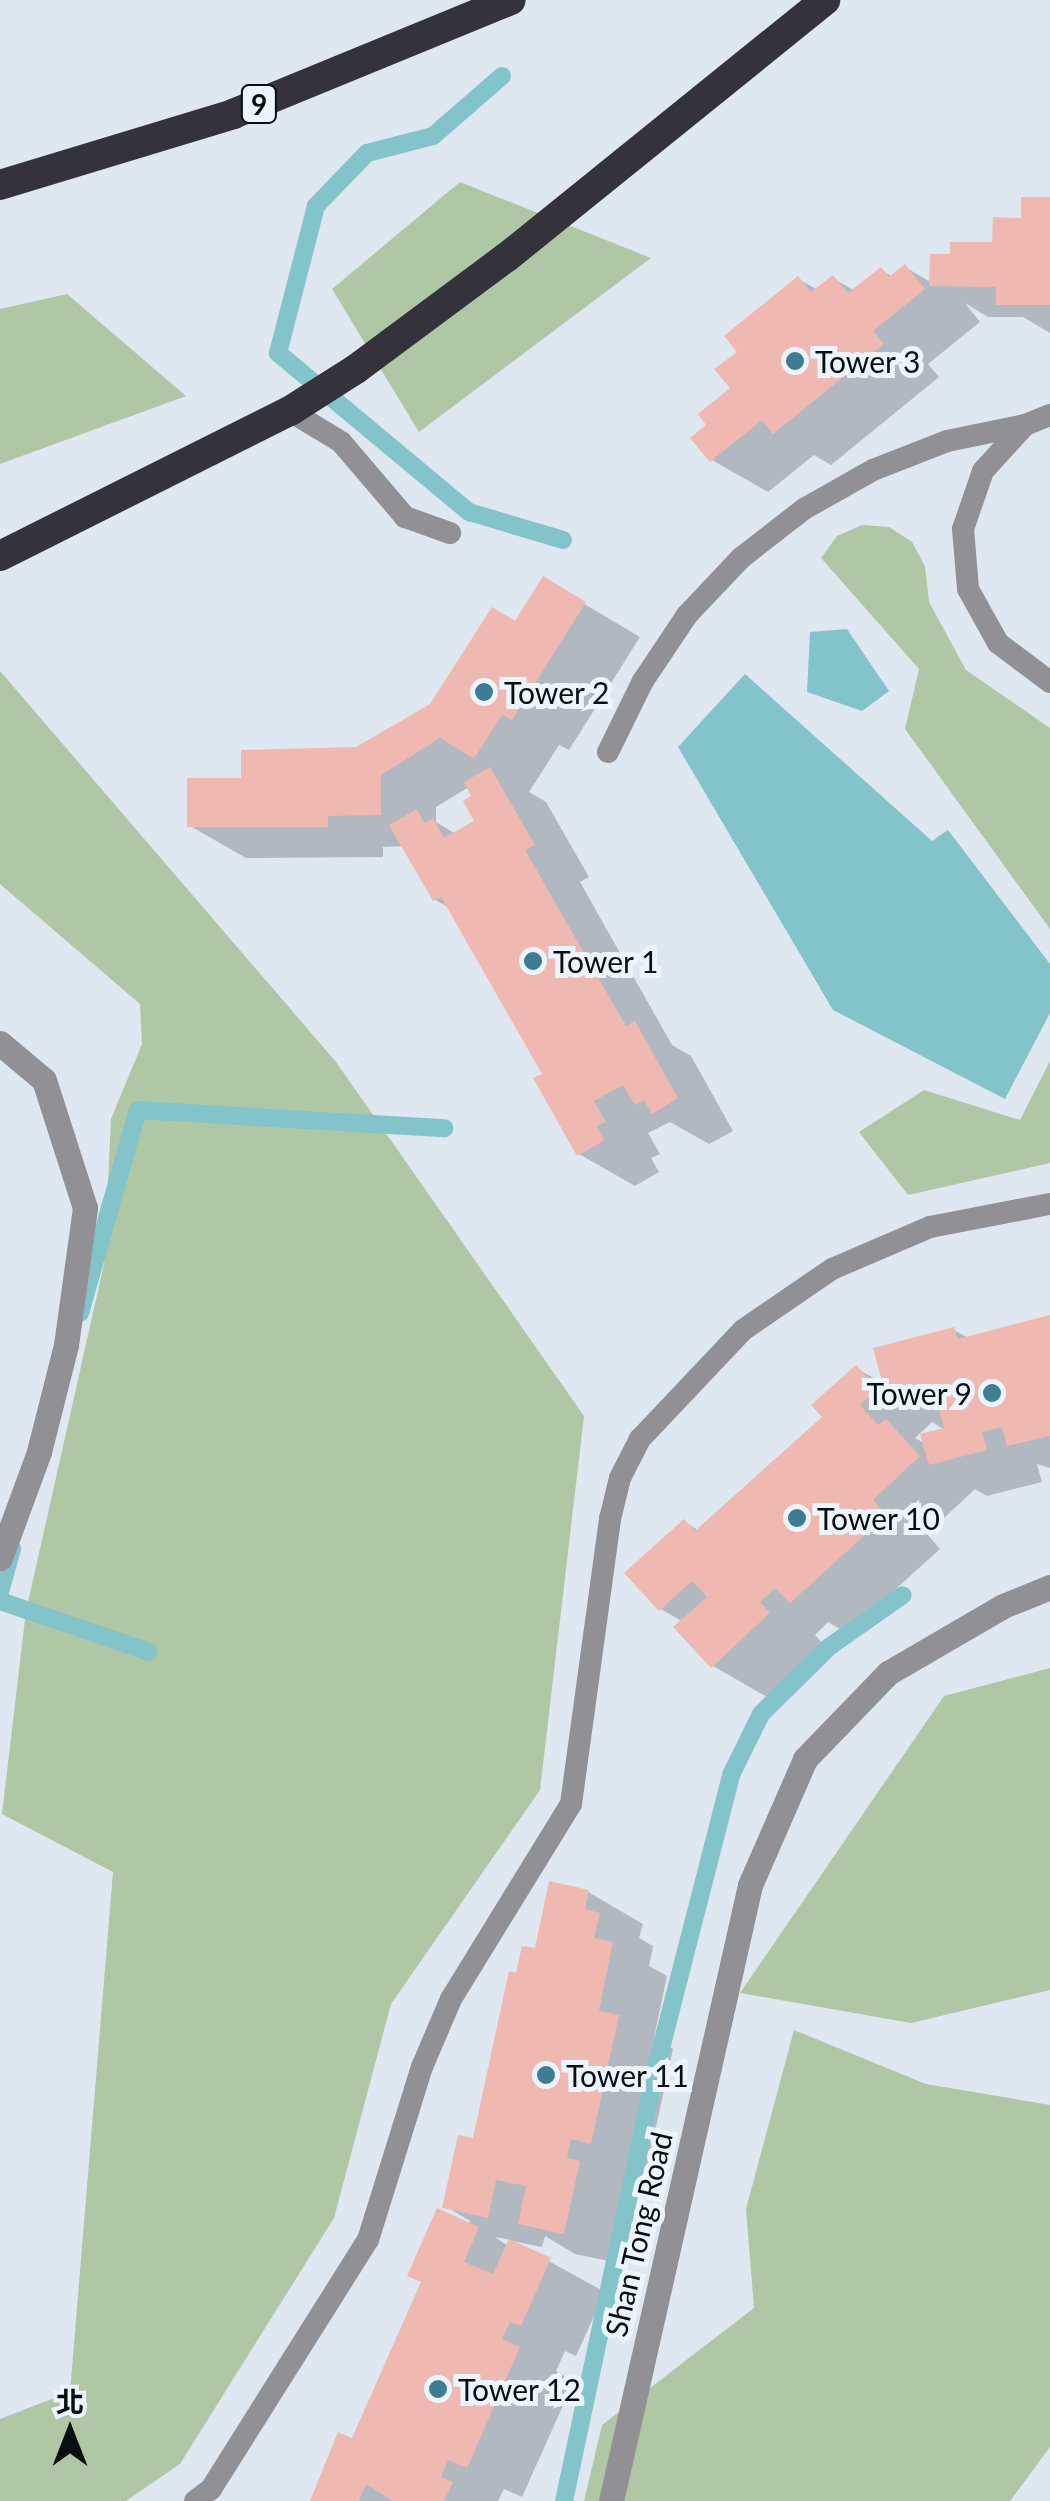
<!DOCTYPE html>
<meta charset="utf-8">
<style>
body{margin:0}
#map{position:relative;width:1050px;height:2501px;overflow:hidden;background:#dfe7f0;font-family:Lato,"Noto Sans TC",sans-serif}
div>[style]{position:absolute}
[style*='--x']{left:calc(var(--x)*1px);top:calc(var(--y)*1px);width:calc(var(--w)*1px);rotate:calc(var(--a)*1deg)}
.green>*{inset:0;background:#b0c7a5}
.water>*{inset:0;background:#83c3ca}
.shadow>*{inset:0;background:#0003}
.stream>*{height:18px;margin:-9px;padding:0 9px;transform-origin:9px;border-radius:9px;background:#83c3ca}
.building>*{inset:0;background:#efb8b0}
.service>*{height:22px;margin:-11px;padding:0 11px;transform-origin:11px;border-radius:11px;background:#909095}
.minor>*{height:25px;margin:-12.5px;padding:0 12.5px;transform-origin:12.5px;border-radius:12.5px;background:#909095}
.motorway>*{height:30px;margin:-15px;padding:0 15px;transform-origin:15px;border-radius:15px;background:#34333c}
.dots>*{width:28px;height:28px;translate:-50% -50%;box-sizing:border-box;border:5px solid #ecf5fd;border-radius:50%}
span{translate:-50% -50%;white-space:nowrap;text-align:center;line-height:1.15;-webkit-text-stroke:10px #ecf5fd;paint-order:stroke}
.shield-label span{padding:2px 8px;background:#ecf5fd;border:2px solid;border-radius:8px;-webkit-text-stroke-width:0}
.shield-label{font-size:28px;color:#0b0e11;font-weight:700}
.poi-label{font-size:30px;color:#0b0e11}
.left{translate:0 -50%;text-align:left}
.right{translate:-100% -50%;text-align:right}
.street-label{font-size:30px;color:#0b0e11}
.north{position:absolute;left:20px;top:2381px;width:100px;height:100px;-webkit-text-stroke:8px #ecf5fd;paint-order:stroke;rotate:0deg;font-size:28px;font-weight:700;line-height:40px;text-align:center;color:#0b0e11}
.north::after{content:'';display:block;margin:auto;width:35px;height:45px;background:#0b0e11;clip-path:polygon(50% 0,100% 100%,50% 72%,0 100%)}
</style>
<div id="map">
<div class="green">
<i style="clip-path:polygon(460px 182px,651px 258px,419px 432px,332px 289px)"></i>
<i style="clip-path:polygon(67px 294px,186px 396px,0 464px,0 309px)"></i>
<i style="clip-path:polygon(862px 525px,889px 527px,912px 542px,925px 566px,929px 602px,966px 670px,1050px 728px,1050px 929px,905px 729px,919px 669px,821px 558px,837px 536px)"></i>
<i style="clip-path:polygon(0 671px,336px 1062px,584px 1416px,540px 1790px,391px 2004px,334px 2218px,180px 2464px,126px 2501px,0 2501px,0 2419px,70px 2392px,113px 1872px,2px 1814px,26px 1611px,104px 1264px,111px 1119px,142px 1044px,140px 1004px,0 884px)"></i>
<i style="clip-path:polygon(1050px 1061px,1050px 1163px,908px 1195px,859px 1132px,924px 1090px,1020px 1120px)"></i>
<i style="clip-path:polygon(1050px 1668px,1050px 1990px,911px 2023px,740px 1993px,944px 1696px)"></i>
<i style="clip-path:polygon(794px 2030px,926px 2084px,1050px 2105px,1050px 2447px,1010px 2501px,584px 2501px,602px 2425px,754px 2308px,746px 2209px)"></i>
</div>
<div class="water">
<i style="clip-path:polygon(847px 629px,889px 691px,862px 711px,807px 692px,810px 632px)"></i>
<i style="clip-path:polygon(745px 674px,932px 841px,948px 830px,1050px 964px,1050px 1013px,1005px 1099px,833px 1010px,678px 747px)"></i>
</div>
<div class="shadow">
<i style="clip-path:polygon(1050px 199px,1050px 333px,1023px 317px,988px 317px,965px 303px,980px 322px,928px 364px,939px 377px,831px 465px,814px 455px,768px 492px,712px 460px,710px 426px,734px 389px,741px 353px,798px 279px,818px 290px,833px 278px,855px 291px,881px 270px,893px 277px,905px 267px,932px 283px,953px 257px,995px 244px)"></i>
<i style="clip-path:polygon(evenodd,544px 580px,640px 637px,569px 750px,559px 745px,529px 792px,546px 802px,589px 877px,580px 882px,672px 1045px,691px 1056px,733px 1131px,709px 1144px,670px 1122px,648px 1133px,660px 1154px,651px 1158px,659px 1172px,635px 1186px,579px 1154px,546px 1075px,451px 909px,434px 899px,404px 846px,383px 847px,383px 857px,246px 858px,190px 826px,244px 780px,357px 750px,432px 706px,517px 624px,544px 580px,469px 787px,478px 822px,456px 834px,436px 822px,436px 807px,469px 787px)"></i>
<i style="clip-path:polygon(evenodd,1050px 1318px,1050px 1468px,1037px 1464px,1042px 1482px,987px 1496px,975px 1489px,927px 1534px,940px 1549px,847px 1633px,828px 1622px,815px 1635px,825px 1646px,769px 1698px,713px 1666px,683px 1622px,661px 1609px,685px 1522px,699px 1531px,825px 1417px,856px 1368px,886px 1385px,954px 1330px,970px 1339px,1050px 1318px,932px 1422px,945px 1430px,926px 1444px,915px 1438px,932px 1422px)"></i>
<i style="clip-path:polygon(evenodd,588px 1892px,643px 1924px,639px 1938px,653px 1946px,649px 1966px,667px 1976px,654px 2038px,673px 2049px,646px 2173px,626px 2169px,622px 2188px,633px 2195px,618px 2263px,575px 2254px,545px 2236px,542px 2247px,512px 2241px,605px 2292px,576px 2356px,565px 2351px,556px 2371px,574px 2381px,522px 2497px,504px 2489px,498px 2501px,314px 2501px,354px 2441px,470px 2221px,445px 2206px,475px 2140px,518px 1976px,588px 1892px,495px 2237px,511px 2240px,508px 2246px,495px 2237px)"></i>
</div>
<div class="stream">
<i style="--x:502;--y:76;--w:91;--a:139"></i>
<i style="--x:433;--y:136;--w:68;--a:165.6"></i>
<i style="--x:367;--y:153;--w:74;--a:133.9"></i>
<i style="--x:316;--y:206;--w:152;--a:104.5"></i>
<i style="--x:278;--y:353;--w:249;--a:39.8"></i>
<i style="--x:469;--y:512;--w:98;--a:16.6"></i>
<i style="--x:80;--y:1313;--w:211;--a:-74.1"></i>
<i style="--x:138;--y:1110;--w:307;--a:3.4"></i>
<i style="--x:0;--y:1592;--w:45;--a:-74.4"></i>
<i style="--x:0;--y:1601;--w:157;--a:18.9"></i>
<i style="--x:564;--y:2501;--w:451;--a:-78"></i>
<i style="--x:658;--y:2060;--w:294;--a:-75.6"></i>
<i style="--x:731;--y:1775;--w:68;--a:-63.8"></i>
<i style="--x:761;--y:1714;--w:95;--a:-44.6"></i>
<i style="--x:829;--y:1647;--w:90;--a:-35.1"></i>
</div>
<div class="building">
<i style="clip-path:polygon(1021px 197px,1050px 197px,1050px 305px,996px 305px,996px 287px,929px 286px,930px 254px,950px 254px,950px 242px,992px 242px,993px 217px,1021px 218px)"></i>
<i style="clip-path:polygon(905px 264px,925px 289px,873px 331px,884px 344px,773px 434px,762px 420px,710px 462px,690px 438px,706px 425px,698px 414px,730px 388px,714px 369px,737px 352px,724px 336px,798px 276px,811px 292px,833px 275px,848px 293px,881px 267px,889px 277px)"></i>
<i style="clip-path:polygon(543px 576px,586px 602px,512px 720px,502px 715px,474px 759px,440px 738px,381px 775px,381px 815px,328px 816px,328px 827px,187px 827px,187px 778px,241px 778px,241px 750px,356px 747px,430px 704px,492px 607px,515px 621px)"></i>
<i style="clip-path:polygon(490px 767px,535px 845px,525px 850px,626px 1026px,635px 1021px,678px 1098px,652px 1114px,644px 1100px,635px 1105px,623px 1085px,594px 1101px,606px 1122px,596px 1126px,605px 1140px,577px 1156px,533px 1078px,542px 1074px,441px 897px,433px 901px,389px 825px,417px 809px,424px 823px,433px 818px,444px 838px,474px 821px,463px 801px,471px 796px,464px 782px)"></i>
<i style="clip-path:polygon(1050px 1315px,1050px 1436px,1007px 1446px,1002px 1427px,982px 1432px,987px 1450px,929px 1465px,920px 1434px,944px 1428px,933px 1387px,887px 1399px,873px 1348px,954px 1327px,958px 1339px)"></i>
<i style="clip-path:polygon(856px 1365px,878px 1389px,860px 1405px,878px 1425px,886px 1419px,920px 1456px,873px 1500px,886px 1516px,790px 1603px,775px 1588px,760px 1602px,770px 1613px,711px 1668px,673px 1627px,707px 1597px,692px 1581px,659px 1611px,624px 1573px,684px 1519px,695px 1531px,822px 1417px,811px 1405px)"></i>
<i style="clip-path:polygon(549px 1881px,589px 1890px,585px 1909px,600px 1913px,594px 1938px,613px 1942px,599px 2011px,619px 2015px,591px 2144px,571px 2139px,567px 2158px,580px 2161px,564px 2234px,518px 2224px,526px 2186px,496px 2180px,488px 2218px,442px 2208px,458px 2135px,473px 2138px,509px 1971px,516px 1973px,522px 1946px,535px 1948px)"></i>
<i style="clip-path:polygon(437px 2208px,479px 2227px,464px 2262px,493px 2274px,509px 2239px,551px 2258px,521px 2326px,510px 2322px,502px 2339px,520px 2347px,467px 2468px,448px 2460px,441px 2477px,453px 2482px,444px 2501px,393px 2501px,366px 2484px,359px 2501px,310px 2501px,338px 2432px,352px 2438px,421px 2282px,407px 2276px)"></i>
</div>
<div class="service">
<i style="--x:290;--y:411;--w:60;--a:31.3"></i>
<i style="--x:341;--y:442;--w:99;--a:49.5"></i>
<i style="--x:405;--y:517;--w:48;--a:19.6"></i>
<i style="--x:1050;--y:415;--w:27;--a:158"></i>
<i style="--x:1025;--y:425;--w:62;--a:132.4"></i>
<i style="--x:983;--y:471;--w:61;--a:109"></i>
<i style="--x:963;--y:529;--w:60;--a:85.2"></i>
<i style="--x:968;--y:589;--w:62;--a:60.9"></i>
<i style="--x:998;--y:643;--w:65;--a:36.9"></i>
<i style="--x:608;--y:752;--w:79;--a:-63.8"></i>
<i style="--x:643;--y:681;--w:79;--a:-56.3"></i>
<i style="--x:687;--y:615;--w:79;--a:-46.5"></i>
<i style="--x:741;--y:558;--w:80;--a:-37.9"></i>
<i style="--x:804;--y:509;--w:79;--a:-29.5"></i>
<i style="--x:873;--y:470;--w:79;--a:-21.4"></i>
<i style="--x:947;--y:441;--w:80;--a:-11.6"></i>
<i style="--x:195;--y:2501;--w:20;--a:-37"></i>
<i style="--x:211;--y:2489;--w:294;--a:-57.8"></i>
<i style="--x:368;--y:2240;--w:181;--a:-72.7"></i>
<i style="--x:422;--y:2067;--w:74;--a:-66.9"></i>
<i style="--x:451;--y:1999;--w:229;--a:-58.4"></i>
<i style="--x:571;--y:1804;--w:288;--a:-82.2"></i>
<i style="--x:610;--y:1519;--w:42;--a:-76.3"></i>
<i style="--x:620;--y:1478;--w:44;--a:-62.9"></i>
<i style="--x:640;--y:1439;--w:150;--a:-46.6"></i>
<i style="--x:743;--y:1330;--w:108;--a:-34.4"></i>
<i style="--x:832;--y:1269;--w:107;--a:-23.2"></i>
<i style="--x:930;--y:1227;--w:122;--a:-10.9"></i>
</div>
<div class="minor">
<i style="--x:0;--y:1043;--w:57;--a:40.1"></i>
<i style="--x:44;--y:1080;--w:134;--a:72.2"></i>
<i style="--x:85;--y:1208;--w:138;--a:97.9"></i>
<i style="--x:66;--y:1345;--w:110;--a:104.2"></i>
<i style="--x:39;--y:1452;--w:113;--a:110.2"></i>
<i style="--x:611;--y:2501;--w:631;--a:-77.28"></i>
<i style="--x:750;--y:1885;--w:137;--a:-66.4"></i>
<i style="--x:805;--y:1759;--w:120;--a:-46"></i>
<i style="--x:888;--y:1673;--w:133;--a:-30.2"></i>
<i style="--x:1003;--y:1606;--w:51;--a:-22"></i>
</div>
<div class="motorway">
<i style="--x:0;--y:185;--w:244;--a:-16.9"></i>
<i style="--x:233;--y:114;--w:300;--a:-22.3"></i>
<i style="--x:0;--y:556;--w:324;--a:-26.6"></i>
<i style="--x:290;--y:411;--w:78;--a:-32.5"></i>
<i style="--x:356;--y:369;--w:188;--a:-36.6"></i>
<i style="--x:507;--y:257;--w:409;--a:-38.9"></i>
</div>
<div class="dots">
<i style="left:795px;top:361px;background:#3d7c91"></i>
<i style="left:484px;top:692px;background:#3d7c91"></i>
<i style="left:533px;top:961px;background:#3d7c91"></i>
<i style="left:992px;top:1393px;background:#3d7c91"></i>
<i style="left:797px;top:1518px;background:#3d7c91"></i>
<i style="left:546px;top:2075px;background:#3d7c91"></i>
<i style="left:438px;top:2389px;background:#3d7c91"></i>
</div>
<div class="shield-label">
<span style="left:259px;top:104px">9</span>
</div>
<div class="poi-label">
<span class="left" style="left:815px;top:361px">Tower 3</span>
<span class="left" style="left:504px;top:692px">Tower 2</span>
<span class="left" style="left:553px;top:961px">Tower 1</span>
<span class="right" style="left:972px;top:1393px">Tower 9</span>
<span class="left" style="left:817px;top:1518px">Tower 10</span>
<span class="left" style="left:566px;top:2075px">Tower 11</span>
<span class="left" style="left:458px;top:2389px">Tower 12</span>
</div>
<div class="street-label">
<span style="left:638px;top:2234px;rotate:-77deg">Shan Tong Road</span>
</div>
<div class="north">北</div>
</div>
